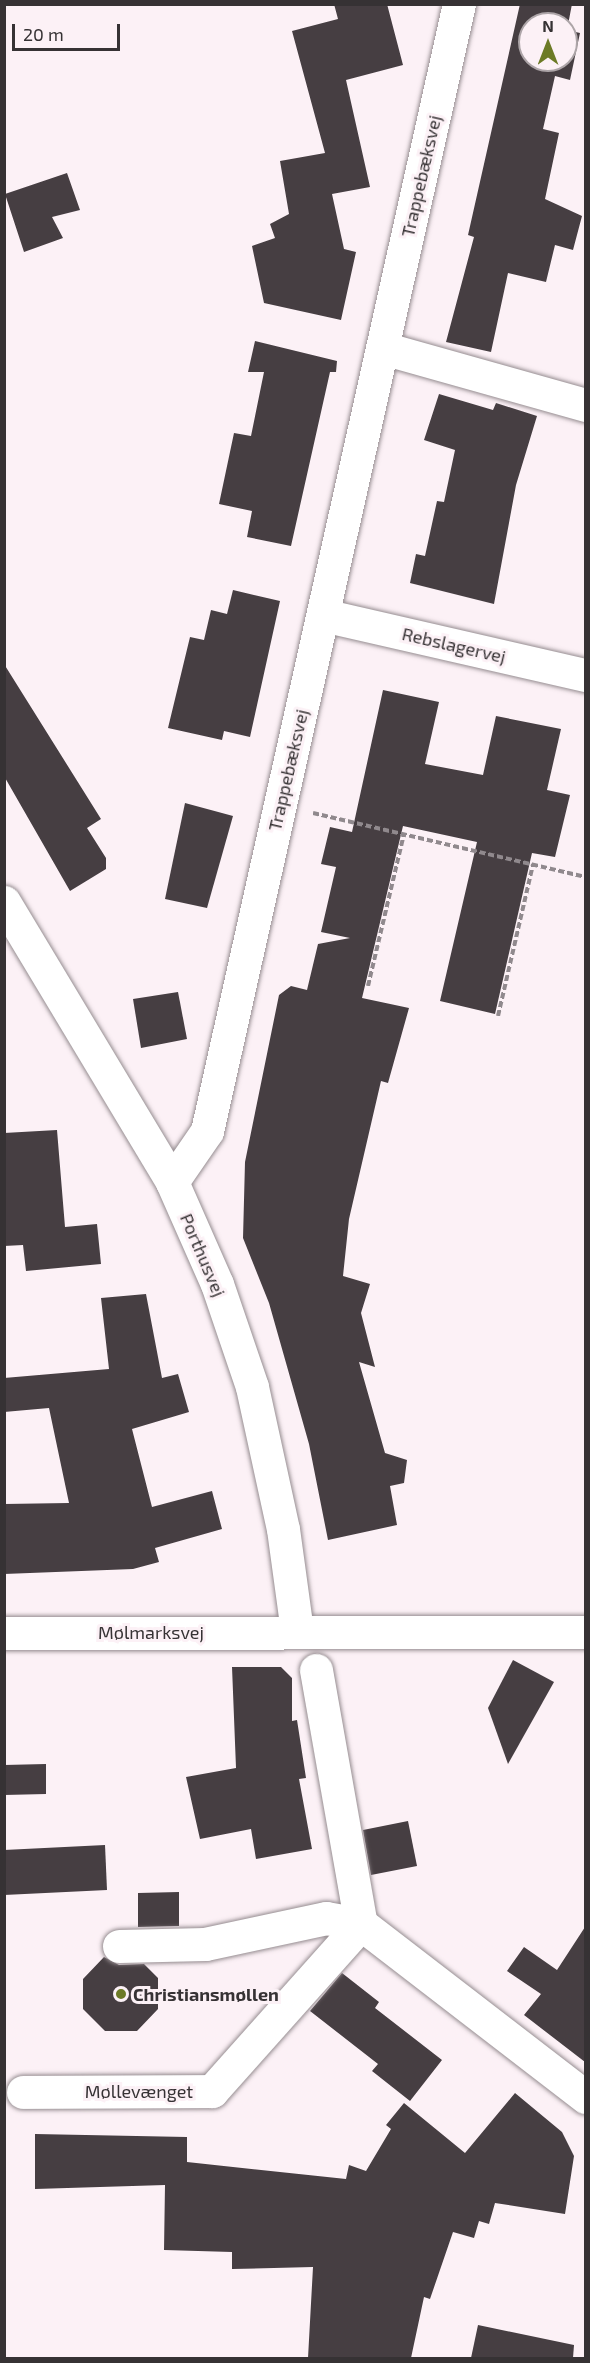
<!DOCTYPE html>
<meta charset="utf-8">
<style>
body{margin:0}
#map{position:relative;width:590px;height:2363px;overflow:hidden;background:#fcf1f6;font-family:"Exo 2",sans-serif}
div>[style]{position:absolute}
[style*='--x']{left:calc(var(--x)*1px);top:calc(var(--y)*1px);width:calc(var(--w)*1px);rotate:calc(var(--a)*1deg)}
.building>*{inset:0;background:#463e42}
.path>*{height:4px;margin-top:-2px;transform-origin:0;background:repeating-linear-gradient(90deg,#90898d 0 6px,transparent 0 9px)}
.roads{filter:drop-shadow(0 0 2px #968d91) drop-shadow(0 0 2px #968d91)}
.minor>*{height:33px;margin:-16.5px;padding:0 16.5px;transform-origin:16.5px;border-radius:16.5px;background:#fff}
.dots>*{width:16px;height:16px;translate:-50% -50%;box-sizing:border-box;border:3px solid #fcf1f6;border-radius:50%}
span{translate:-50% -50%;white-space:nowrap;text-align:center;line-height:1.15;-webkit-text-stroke:6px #fcf1f6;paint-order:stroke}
.street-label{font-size:18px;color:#363234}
.poi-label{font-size:18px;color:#363234;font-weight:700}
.left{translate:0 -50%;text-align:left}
.frame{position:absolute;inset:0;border:6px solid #363234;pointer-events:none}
.north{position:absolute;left:518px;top:12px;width:60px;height:60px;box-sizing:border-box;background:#fcf1f6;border:2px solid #ada5a8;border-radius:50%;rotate:0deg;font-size:16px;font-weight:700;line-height:24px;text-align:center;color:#363234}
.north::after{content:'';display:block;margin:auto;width:21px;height:27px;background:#6c7a26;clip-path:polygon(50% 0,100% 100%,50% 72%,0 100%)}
.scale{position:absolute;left:12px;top:24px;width:108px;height:27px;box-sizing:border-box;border:3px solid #363234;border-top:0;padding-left:8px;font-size:18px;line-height:21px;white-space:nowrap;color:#363234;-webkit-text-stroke:4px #fcf1f6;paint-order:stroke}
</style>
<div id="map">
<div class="building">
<i style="clip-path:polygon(334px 4px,387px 4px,403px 65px,346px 80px,370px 187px,332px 194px,344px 249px,356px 252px,341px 320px,264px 303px,252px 246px,275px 238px,270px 224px,289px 214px,280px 161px,325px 153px,292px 31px,338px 19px)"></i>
<i style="clip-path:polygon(evenodd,520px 4px,572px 4px,567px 30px,580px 33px,570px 80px,555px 76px,543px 129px,559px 133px,545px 199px,582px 216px,573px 250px,555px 245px,546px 282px,508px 273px,491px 352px,446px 342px,474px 237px,468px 235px,520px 4px,530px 24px,566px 24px,566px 60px,530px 60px,530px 24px)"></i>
<i style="clip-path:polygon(67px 173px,80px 210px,52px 217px,63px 238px,24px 252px,5px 194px)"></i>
<i style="clip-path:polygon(255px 341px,337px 361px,336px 372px,330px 372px,291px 546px,247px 537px,252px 511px,219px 504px,234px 433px,251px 436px,264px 372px,248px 372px)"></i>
<i style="clip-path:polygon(439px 394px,493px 410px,496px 403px,537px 416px,516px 485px,494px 604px,410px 583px,416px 554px,425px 556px,437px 501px,444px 502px,455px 450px,424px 440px)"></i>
<i style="clip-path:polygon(233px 590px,280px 601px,250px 737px,224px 731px,222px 740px,168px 728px,190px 637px,204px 640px,211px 610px,227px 614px)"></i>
<i style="clip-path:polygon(4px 664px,101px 819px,87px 828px,106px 858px,106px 869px,70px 891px,4px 776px)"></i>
<i style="clip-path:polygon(383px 690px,439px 702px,425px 764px,483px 775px,496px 716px,561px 729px,547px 790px,570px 795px,555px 857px,532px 853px,495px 1014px,440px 1001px,477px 842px,403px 826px,362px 998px,409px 1008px,388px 1083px,381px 1081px,349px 1219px,343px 1276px,370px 1284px,361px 1313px,375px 1367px,359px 1362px,385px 1453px,407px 1460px,404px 1483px,390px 1486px,397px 1525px,328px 1540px,309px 1444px,269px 1303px,243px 1238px,245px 1162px,279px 995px,291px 986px,307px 990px,318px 944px,350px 938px,321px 932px,336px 867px,321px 864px,330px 827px,352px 832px)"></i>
<i style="clip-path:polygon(185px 803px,233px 816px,207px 908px,165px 899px)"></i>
<i style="clip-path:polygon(178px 992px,187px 1039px,141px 1048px,133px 999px)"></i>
<i style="clip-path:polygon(57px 1130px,65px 1227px,97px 1224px,101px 1264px,26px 1271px,23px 1245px,4px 1246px,4px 1133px)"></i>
<i style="clip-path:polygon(146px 1294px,162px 1378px,178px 1374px,189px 1412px,132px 1429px,152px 1507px,212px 1491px,222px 1529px,155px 1548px,159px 1562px,133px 1569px,4px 1574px,4px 1504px,69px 1503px,49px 1408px,4px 1412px,4px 1378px,109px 1369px,101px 1298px)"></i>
<i style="clip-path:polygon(513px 1660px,554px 1682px,508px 1764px,488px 1708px)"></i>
<i style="clip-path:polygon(232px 1667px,281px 1667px,292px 1678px,292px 1721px,297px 1720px,306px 1778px,299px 1779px,312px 1849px,256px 1859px,251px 1829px,200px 1839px,186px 1777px,236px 1768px)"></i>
<i style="clip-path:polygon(46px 1764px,46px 1794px,4px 1795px,4px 1765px)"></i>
<i style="clip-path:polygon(408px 1821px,417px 1866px,371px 1875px,363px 1830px)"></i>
<i style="clip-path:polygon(105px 1845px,107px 1890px,4px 1895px,4px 1850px)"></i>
<i style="clip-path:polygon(179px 1892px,179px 1926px,138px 1927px,138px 1893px)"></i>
<i style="clip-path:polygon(585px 1927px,585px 2062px,524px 2015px,541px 1994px,507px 1971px,524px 1947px,557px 1970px)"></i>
<i style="clip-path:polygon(104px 1957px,119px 1965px,144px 1964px,158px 1978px,158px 2009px,137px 2031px,105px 2031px,83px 2009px,83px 1979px)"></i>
<i style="clip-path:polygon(342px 1973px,379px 2002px,375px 2008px,442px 2060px,410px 2101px,372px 2071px,378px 2064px,310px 2011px)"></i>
<i style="clip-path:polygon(515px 2093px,562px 2132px,574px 2156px,565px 2214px,495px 2203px,489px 2224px,479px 2221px,474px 2238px,453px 2232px,430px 2299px,424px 2297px,411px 2358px,308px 2358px,313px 2267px,232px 2269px,232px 2252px,164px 2250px,165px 2185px,35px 2189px,35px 2134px,187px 2137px,187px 2162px,346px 2179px,349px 2165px,366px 2171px,391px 2129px,386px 2125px,404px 2103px,465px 2153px)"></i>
<i style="clip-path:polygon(478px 2325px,574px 2345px,573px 2358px,471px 2358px)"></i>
</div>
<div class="path">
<i style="--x:313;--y:813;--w:280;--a:13.2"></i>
<i style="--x:368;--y:986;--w:156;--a:-76.7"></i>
<i style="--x:498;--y:1016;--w:156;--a:-77"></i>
</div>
<div class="roads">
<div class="minor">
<i style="--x:383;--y:348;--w:211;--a:15.7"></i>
<i style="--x:323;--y:615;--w:270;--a:12.9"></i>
<i style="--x:4;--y:902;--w:327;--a:59"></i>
<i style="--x:172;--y:1182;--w:111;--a:66.2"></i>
<i style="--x:217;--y:1284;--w:109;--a:71.2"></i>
<i style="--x:252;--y:1387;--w:145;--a:77.7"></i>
<i style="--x:283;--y:1529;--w:103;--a:82.2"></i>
<i style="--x:172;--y:1182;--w:62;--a:-55.5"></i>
<i style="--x:207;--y:1131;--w:1155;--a:-77.4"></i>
<i style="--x:4;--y:1633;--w:582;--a:-0.1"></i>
<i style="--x:316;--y:1670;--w:258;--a:80"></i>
<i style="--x:361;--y:1924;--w:284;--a:37.6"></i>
<i style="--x:119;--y:1946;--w:86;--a:-1.3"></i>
<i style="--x:205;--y:1944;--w:124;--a:-12.1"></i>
<i style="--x:326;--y:1918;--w:36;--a:10"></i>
<i style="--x:23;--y:2092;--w:189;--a:-0.3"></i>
<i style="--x:212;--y:2091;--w:224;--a:-48.3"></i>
</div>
</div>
<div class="dots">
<i style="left:121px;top:1994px;background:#6c7a26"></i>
</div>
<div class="street-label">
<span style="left:421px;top:176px;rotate:-77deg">Trappebæksvej</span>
<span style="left:454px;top:645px;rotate:13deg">Rebslagervej</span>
<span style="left:288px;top:770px;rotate:-77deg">Trappebæksvej</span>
<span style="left:203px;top:1255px;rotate:67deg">Porthusvej</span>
<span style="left:151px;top:1632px">Mølmarksvej</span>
<span style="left:139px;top:2091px">Møllevænget</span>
</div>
<div class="poi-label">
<span class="left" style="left:133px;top:1994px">Christiansmøllen</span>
</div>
<div class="frame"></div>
<div class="north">N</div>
<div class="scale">20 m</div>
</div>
